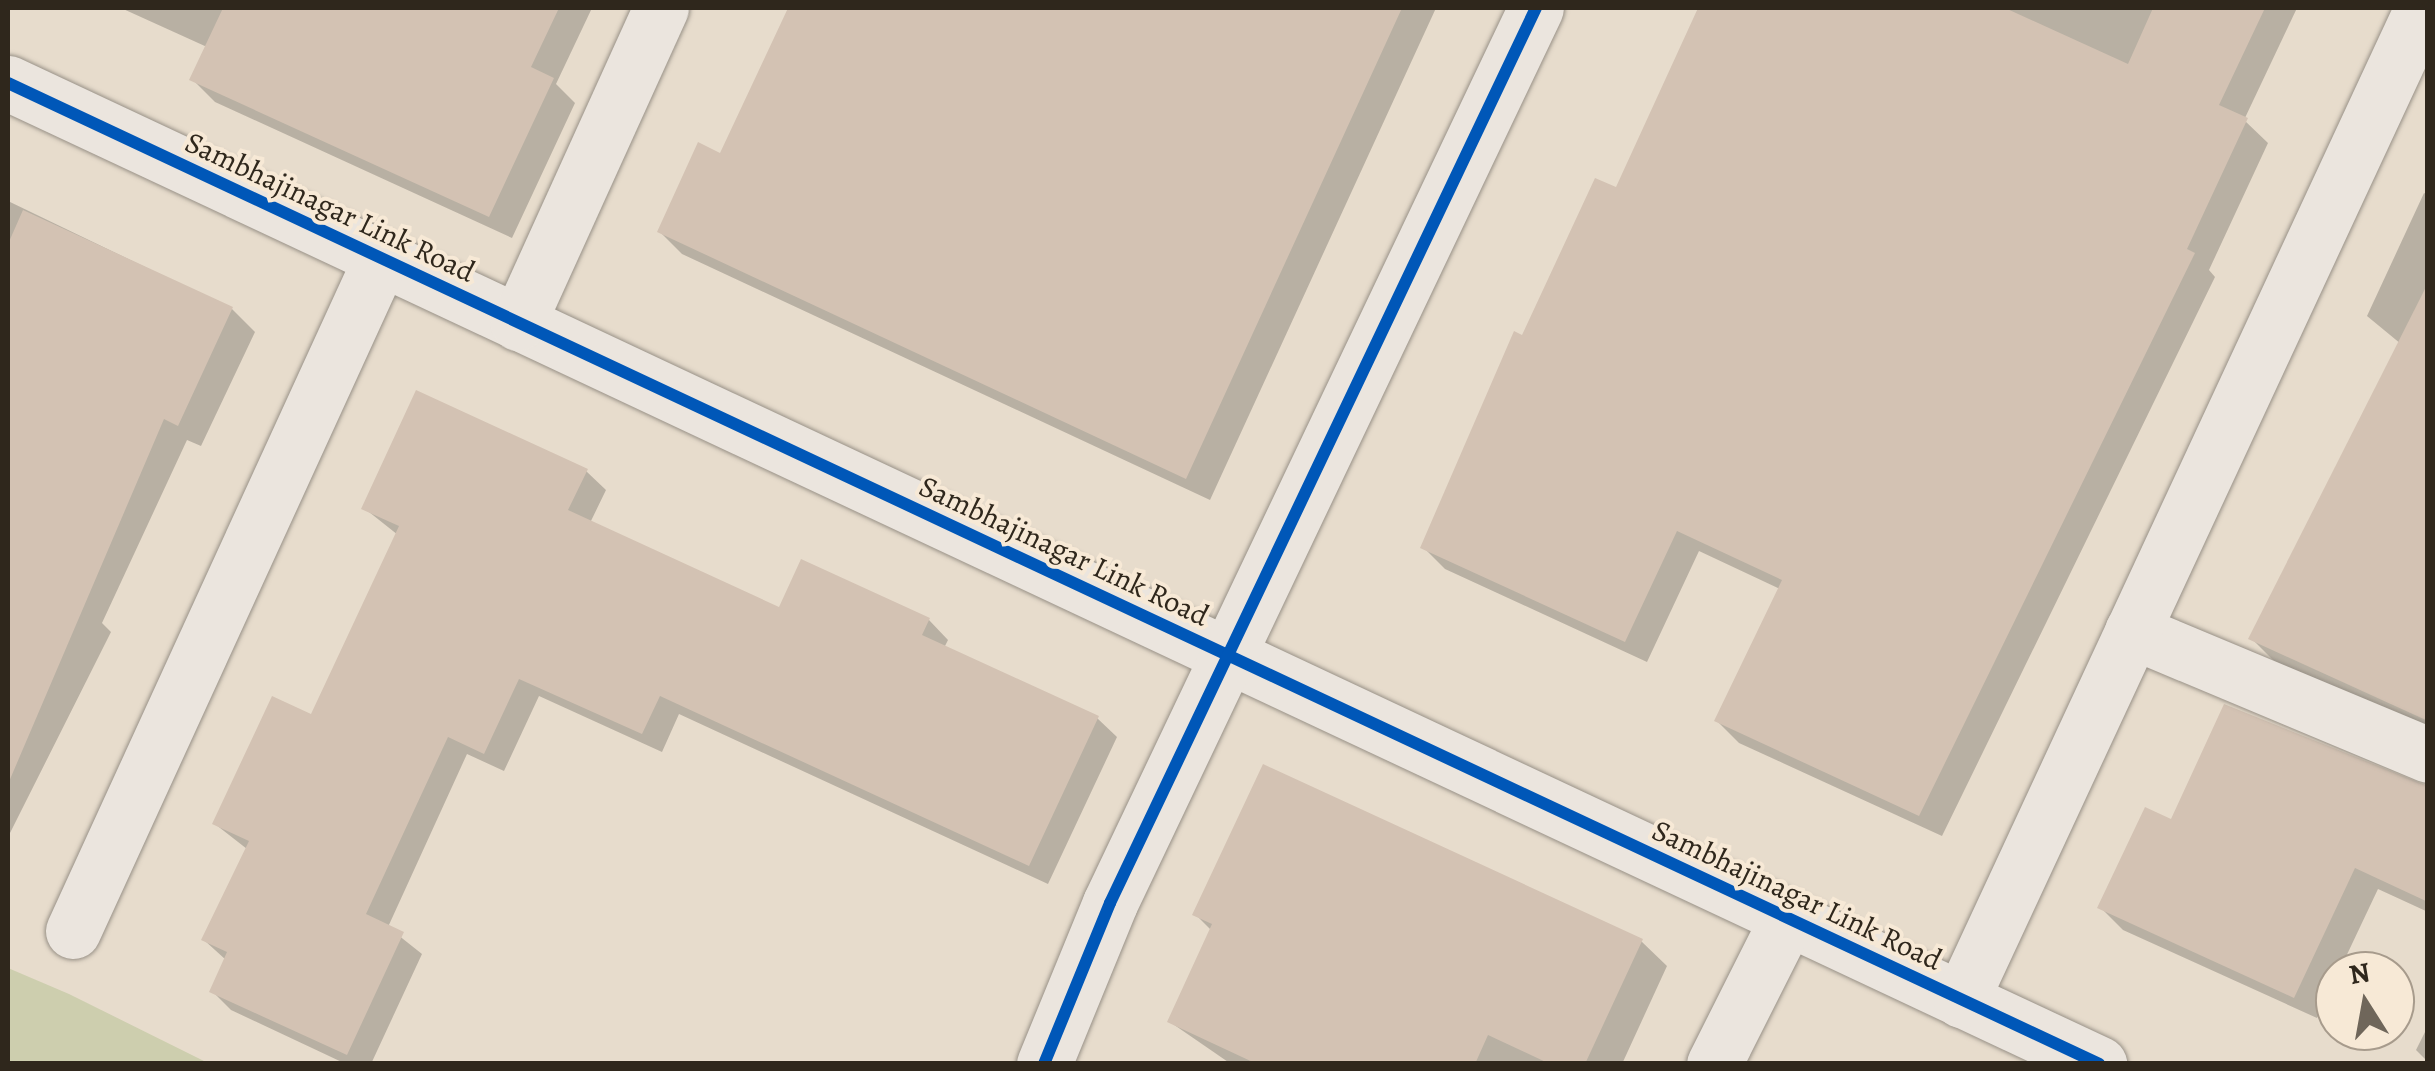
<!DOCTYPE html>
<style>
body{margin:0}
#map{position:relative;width:2435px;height:1071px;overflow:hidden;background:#e7dccc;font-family:Alegreya,serif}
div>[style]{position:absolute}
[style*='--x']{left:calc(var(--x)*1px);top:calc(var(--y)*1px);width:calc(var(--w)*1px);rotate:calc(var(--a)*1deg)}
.green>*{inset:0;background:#cdceae}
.shadow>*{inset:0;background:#0003}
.building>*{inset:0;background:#d3c2b3}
.roads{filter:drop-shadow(0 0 2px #989187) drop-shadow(0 0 2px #989187)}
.minor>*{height:55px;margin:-27.5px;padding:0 27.5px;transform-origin:27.5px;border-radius:27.5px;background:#ebe5de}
.cycleway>*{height:12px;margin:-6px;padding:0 6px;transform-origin:6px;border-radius:6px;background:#0057b8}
span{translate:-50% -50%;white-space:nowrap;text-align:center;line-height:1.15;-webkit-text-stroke:8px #f7e9d6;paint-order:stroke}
.street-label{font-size:30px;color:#2f271c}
.frame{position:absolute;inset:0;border:10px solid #2f271c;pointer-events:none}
.north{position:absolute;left:2315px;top:951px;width:100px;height:100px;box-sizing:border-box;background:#f7e9d6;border:2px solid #a79b8c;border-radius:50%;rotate:349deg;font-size:28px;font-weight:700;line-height:40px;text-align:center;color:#2f271c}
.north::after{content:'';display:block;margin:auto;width:35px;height:45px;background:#6f665a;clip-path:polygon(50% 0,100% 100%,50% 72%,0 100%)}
</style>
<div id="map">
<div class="green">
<i style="clip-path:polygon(8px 968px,69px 994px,208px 1063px,8px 1063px)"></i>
</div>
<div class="shadow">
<i style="clip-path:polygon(121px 8px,592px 8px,556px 84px,575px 103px,512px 238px,215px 102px,192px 79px,207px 47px)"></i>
<i style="clip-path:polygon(791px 8px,1436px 8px,1210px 500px,682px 254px,660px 232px,721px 156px)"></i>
<i style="clip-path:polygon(1700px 8px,2297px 8px,2244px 120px,2268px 143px,2209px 270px,2215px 277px,1942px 836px,1739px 743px,1717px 721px,1780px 589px,1699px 551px,1647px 662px,1445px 569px,1423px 547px,1523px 338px,1618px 190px)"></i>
<i style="clip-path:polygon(2424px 193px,2428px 195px,2428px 731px,2274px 661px,2251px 638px,2401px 344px,2367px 316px)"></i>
<i style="clip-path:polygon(8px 201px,232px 309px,255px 332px,201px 446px,187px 440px,102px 623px,111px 632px,8px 837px)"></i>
<i style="clip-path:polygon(586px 471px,606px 490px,590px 523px,780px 611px,929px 620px,948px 640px,944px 648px,1097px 718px,1117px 737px,1048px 884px,679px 714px,662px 752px,539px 696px,504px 771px,467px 754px,388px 927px,422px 954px,371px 1064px,346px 1064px,231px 1010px,212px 991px,226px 960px,204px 940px,247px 849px,215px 824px,313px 717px,398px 535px,364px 508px)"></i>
<i style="clip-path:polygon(2428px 788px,2428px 912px,2378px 889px,2317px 1018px,2123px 930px,2100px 907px,2172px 822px)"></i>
<i style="clip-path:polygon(1195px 914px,1641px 941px,1667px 966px,1622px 1064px,1231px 1064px,1170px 1022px,1212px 931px)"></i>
<i style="clip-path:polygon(2428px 1026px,2428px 1062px,2416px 1050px)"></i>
</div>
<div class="building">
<i style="clip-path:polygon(223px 8px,559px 8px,531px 67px,554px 78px,489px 217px,189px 80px)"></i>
<i style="clip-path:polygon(788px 8px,1402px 8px,1186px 479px,657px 232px,698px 142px,720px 153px)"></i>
<i style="clip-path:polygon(1698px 8px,2005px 8px,2128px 64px,2153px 8px,2265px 8px,2219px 105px,2248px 118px,2187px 249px,2195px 253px,1919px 816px,1714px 721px,1782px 580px,1677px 531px,1625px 642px,1420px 548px,1514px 331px,1522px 335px,1595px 178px,1616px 187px)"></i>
<i style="clip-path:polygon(23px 210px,233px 307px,178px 426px,164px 419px,8px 784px,8px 244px)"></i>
<i style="clip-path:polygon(2428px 283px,2428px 721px,2248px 639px)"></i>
<i style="clip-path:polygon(416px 390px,588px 469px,568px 510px,779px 607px,801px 559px,930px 618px,922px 635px,1099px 716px,1029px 866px,660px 696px,642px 734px,519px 679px,484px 754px,448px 737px,366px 914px,404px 932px,347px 1055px,209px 992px,227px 952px,201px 940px,249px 841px,212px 824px,272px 696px,311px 714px,399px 526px,361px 509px)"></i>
<i style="clip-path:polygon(2224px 704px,2428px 786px,2428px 902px,2355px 868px,2294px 998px,2097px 908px,2145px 807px,2171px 819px)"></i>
<i style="clip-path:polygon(1263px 764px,1643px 939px,1585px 1064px,1550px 1064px,1488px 1035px,1475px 1064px,1257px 1064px,1167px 1022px,1212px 924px,1192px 915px)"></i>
</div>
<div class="roads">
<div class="minor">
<i style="--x:8;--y:83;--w:2310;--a:25.13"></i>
<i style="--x:518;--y:323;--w:346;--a:-65.6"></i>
<i style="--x:2132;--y:631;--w:321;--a:22.7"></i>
<i style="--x:73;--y:931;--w:740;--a:-65.41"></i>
<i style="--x:1961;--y:1000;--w:1094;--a:-65.07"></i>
<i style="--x:1044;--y:1064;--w:174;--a:-67.7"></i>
<i style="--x:1110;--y:903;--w:991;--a:-64.55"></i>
<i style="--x:1714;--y:1064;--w:162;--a:-63.3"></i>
</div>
</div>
<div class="cycleway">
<i style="--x:8;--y:83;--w:2310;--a:25.13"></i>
<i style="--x:1044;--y:1064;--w:174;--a:-67.7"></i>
<i style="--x:1110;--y:903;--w:991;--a:-64.55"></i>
</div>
<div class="street-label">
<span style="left:330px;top:207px;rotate:25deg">Sambhajinagar Link Road</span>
<span style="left:1064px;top:551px;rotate:25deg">Sambhajinagar Link Road</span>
<span style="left:1797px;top:895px;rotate:25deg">Sambhajinagar Link Road</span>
</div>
<div class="frame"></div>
<div class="north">N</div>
</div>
